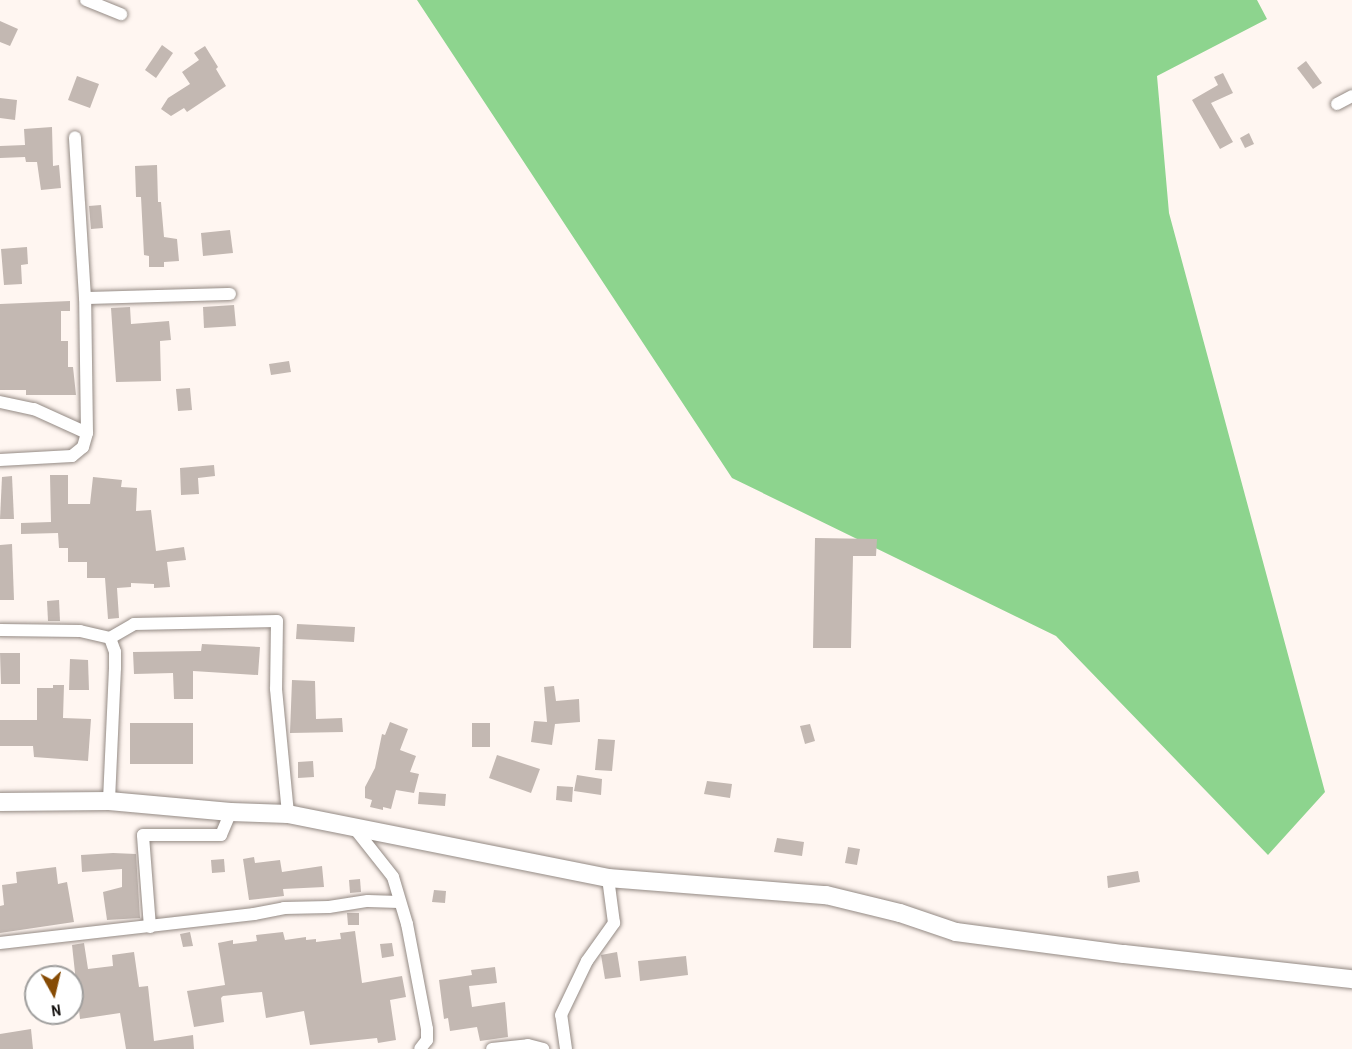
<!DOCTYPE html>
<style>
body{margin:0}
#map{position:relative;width:1352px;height:1049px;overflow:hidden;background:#fff6f1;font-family:"Archivo Narrow",sans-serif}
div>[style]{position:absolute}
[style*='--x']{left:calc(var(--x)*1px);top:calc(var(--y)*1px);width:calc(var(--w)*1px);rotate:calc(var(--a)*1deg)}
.forest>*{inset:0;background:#8dd48e}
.building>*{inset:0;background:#c3b8b2}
.roads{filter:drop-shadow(0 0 2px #948a84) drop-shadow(0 0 2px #948a84)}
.street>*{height:12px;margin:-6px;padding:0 6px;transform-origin:6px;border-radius:6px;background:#fff}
.secondary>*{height:18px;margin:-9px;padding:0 9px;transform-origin:9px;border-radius:9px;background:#fff}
span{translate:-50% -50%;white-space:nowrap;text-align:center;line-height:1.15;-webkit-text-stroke:4.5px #fff;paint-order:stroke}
.north{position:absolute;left:24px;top:965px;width:60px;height:60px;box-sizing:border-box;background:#fff;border:2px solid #9f9e9d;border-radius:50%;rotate:172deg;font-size:16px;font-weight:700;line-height:24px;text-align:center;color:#0f0c0a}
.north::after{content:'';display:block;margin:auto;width:21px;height:27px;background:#864b04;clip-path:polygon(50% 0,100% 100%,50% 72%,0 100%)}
</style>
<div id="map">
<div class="forest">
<i style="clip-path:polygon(417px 0,1257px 0,1267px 19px,1157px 76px,1169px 213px,1325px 792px,1268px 855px,1056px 636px,732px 478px)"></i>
</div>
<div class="building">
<i style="clip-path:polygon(0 21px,18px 29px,10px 46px,0 42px)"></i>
<i style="clip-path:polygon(162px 45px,173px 53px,156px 78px,145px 70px)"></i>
<i style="clip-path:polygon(205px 46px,218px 67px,216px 69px,226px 86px,187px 112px,184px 108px,171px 116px,161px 109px,168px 98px,190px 84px,182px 72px,199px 60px,194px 53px)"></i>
<i style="clip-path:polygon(1306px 61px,1322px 83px,1313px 89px,1297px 68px)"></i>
<i style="clip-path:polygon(1223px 73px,1233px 93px,1211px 103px,1233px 142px,1220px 149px,1192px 100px,1218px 85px,1214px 77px)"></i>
<i style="clip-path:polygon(77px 76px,99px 84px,90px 108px,68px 100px)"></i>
<i style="clip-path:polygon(0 98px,17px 100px,15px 120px,0 118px)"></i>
<i style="clip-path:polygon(52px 127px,53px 166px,59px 165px,61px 188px,41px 190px,37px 162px,26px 162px,25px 157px,0 158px,0 146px,25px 145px,24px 129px)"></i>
<i style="clip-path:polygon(1249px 133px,1254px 144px,1245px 148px,1240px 138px)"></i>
<i style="clip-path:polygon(157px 165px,158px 202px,161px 202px,164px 237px,177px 239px,179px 261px,164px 262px,164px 267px,149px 267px,149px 256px,144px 255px,141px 197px,136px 197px,135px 166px)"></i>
<i style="clip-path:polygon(101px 205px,103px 228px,91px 229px,89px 206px)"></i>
<i style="clip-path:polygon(230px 230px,233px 253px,203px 256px,201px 233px)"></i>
<i style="clip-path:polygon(27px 247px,28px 264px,21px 265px,22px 284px,4px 285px,1px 249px)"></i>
<i style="clip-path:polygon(70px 301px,70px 311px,61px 311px,61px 341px,68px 341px,68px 367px,73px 367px,76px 395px,26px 395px,26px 390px,0 390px,0 304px)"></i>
<i style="clip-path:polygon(234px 305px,236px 326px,204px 328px,203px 307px)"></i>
<i style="clip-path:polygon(130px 307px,131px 324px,169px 321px,171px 340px,160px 341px,161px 381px,116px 382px,111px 308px)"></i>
<i style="clip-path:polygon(289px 361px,291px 372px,271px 375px,269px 364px)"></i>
<i style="clip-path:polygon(190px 388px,192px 410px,178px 411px,176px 389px)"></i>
<i style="clip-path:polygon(214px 465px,215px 476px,198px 478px,199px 494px,181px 495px,180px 468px)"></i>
<i style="clip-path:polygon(50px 475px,68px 475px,68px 504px,90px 504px,93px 477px,122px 480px,121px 487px,137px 488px,136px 511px,151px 510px,156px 551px,184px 547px,186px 560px,167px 562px,170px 587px,154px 588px,154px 584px,131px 583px,131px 587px,117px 588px,119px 618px,108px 619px,105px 578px,87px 578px,87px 562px,68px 562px,68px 548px,59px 548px,58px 533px,21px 534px,21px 523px,51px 522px)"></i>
<i style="clip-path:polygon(12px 476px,14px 519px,0 519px,2px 477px)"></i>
<i style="clip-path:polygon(815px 538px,877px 539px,876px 556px,853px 556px,851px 648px,813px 648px)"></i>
<i style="clip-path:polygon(12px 544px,14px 600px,0 600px,0 545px)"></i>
<i style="clip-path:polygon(59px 600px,60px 621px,48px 621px,47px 601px)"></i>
<i style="clip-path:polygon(297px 624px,355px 627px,354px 642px,296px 639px)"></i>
<i style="clip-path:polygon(202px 644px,260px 647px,258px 675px,193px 671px,193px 699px,174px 699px,173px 673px,134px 674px,133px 652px,201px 651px)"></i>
<i style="clip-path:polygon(0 653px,20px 653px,20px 684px,1px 684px)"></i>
<i style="clip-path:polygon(70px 659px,88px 660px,89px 690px,69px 690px)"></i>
<i style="clip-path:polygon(292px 680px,315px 681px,316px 719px,342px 718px,343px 732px,290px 733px)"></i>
<i style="clip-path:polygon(53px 685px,64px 685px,63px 718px,91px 719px,88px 761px,34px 757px,33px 746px,0 746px,0 720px,37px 720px,37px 688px,53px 688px)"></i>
<i style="clip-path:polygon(554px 686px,556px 701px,579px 699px,580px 722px,555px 724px,552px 745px,531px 742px,534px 721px,547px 722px,544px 687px)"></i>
<i style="clip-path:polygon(390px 722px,408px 729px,400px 750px,416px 756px,410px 772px,419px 774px,414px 793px,396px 790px,391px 809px,383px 807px,383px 810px,370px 807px,372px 800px,365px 798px,365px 787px,375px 768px,382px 734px,385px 735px)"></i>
<i style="clip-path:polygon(130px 723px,193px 723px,193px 764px,130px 764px)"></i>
<i style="clip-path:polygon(472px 723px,490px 723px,490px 747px,472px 747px)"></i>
<i style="clip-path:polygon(810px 724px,815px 741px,805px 744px,800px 726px)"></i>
<i style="clip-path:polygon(598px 739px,615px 740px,612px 771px,595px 770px)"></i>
<i style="clip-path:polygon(497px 755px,540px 769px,531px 793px,489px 778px)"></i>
<i style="clip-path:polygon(313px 761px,314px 777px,298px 778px,298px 762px)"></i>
<i style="clip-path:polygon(577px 775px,602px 779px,601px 795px,574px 791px)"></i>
<i style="clip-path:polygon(707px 781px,732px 784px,730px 798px,704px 794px)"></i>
<i style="clip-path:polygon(557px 786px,573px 787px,572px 802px,556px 800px)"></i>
<i style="clip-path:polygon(419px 792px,446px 794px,445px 806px,418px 804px)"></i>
<i style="clip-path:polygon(777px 838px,804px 842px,802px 856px,774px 852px)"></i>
<i style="clip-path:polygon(848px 847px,860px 849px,857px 865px,845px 863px)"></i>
<i style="clip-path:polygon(113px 853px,136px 854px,140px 918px,107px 920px,103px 892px,122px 887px,122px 869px,82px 872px,81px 855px)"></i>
<i style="clip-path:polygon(254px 857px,255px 863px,280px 860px,282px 872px,322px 866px,324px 887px,283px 889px,284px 896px,249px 900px,243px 859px)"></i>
<i style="clip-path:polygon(224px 859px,225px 872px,212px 873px,211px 860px)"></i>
<i style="clip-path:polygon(56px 867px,58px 884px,67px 882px,74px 922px,0 933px,0 906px,4px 905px,2px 885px,17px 883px,16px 872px)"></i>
<i style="clip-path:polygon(1138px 871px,1140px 882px,1108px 888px,1107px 876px)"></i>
<i style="clip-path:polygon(360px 879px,361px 892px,350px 893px,349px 880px)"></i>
<i style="clip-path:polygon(434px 890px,446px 891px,445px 903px,432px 902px)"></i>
<i style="clip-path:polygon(347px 913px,359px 913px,359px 925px,348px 925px)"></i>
<i style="clip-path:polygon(355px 931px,362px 983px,402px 976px,406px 997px,390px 1000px,396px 1040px,378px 1043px,377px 1038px,310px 1045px,304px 1011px,266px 1018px,262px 992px,223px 996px,221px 998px,224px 1022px,194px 1027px,187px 991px,225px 985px,218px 943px,233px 940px,233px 944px,257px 941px,256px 935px,283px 932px,285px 940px,306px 937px,306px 940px,316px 939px,316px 942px,341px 939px,340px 933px)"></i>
<i style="clip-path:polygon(190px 932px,193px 946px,183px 947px,180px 934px)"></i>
<i style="clip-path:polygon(84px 943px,88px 969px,113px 966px,112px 955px,134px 952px,139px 987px,148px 986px,154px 1041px,193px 1035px,194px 1049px,126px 1049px,120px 1013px,80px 1019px,72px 945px)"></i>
<i style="clip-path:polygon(392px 943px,394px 956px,382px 958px,380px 944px)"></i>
<i style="clip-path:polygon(617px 952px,621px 977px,605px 979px,601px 955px)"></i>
<i style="clip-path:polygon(686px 956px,688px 975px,640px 981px,638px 961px)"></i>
<i style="clip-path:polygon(495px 967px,497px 983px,469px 986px,472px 1007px,505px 1002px,508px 1037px,480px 1041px,477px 1027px,450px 1031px,448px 1018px,444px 1019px,439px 980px,472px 975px,471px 970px)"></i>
<i style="clip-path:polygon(31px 1029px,33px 1049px,0 1049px,0 1034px)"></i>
</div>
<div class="roads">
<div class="street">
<i style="--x:86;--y:0;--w:38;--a:22"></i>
<i style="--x:1337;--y:104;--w:17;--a:-28"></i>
<i style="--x:85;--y:298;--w:145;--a:-1.6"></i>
<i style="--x:0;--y:402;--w:35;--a:12"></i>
<i style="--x:34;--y:409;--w:58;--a:24.4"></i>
<i style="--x:0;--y:460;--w:72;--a:-3.2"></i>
<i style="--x:72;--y:456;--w:14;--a:-39"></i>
<i style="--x:83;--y:447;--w:15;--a:-74"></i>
<i style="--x:87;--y:433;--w:135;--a:-90.8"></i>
<i style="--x:85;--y:298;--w:161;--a:-93.6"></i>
<i style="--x:0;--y:630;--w:80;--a:0.7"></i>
<i style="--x:80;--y:631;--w:31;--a:13"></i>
<i style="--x:110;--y:638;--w:15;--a:70"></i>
<i style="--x:115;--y:652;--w:16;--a:90"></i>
<i style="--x:115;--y:668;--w:133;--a:92.6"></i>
<i style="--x:110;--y:638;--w:28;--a:-30"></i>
<i style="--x:134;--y:624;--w:143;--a:-1.2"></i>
<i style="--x:277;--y:621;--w:68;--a:90.8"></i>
<i style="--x:276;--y:689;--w:126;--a:84.5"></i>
<i style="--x:352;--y:825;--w:66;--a:51.7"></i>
<i style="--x:393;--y:877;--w:49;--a:73.4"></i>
<i style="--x:407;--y:924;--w:107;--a:79.2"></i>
<i style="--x:427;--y:1029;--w:11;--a:90"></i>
<i style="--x:427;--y:1040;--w:11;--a:128"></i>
<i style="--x:150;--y:927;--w:92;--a:-94.4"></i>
<i style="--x:143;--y:835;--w:78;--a:0"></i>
<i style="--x:221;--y:835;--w:25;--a:-67"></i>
<i style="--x:0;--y:943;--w:256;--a:-6.5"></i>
<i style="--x:254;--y:914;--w:31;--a:-11"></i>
<i style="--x:284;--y:908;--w:45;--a:-1.3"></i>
<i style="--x:329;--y:907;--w:39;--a:-9"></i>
<i style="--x:368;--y:901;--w:31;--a:2"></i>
<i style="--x:492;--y:1049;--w:36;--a:-6"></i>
<i style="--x:528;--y:1045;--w:16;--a:15"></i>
<i style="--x:566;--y:1049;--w:34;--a:-98"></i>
<i style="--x:561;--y:1015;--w:60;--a:-64.3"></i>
<i style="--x:587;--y:961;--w:47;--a:-54.6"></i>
<i style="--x:614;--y:923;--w:45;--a:-97.6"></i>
</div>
<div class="secondary">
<i style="--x:0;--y:802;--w:109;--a:-0.5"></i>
<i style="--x:109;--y:801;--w:122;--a:5.2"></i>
<i style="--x:231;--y:812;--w:57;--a:2"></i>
<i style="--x:288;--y:814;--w:326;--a:11.3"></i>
<i style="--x:608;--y:878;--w:219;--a:4.5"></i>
<i style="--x:826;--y:895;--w:76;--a:13.7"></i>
<i style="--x:900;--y:913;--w:59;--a:18.7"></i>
<i style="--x:956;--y:932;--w:169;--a:7.5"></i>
<i style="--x:1124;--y:954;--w:229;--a:6.3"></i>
</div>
</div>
<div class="north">N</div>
</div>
